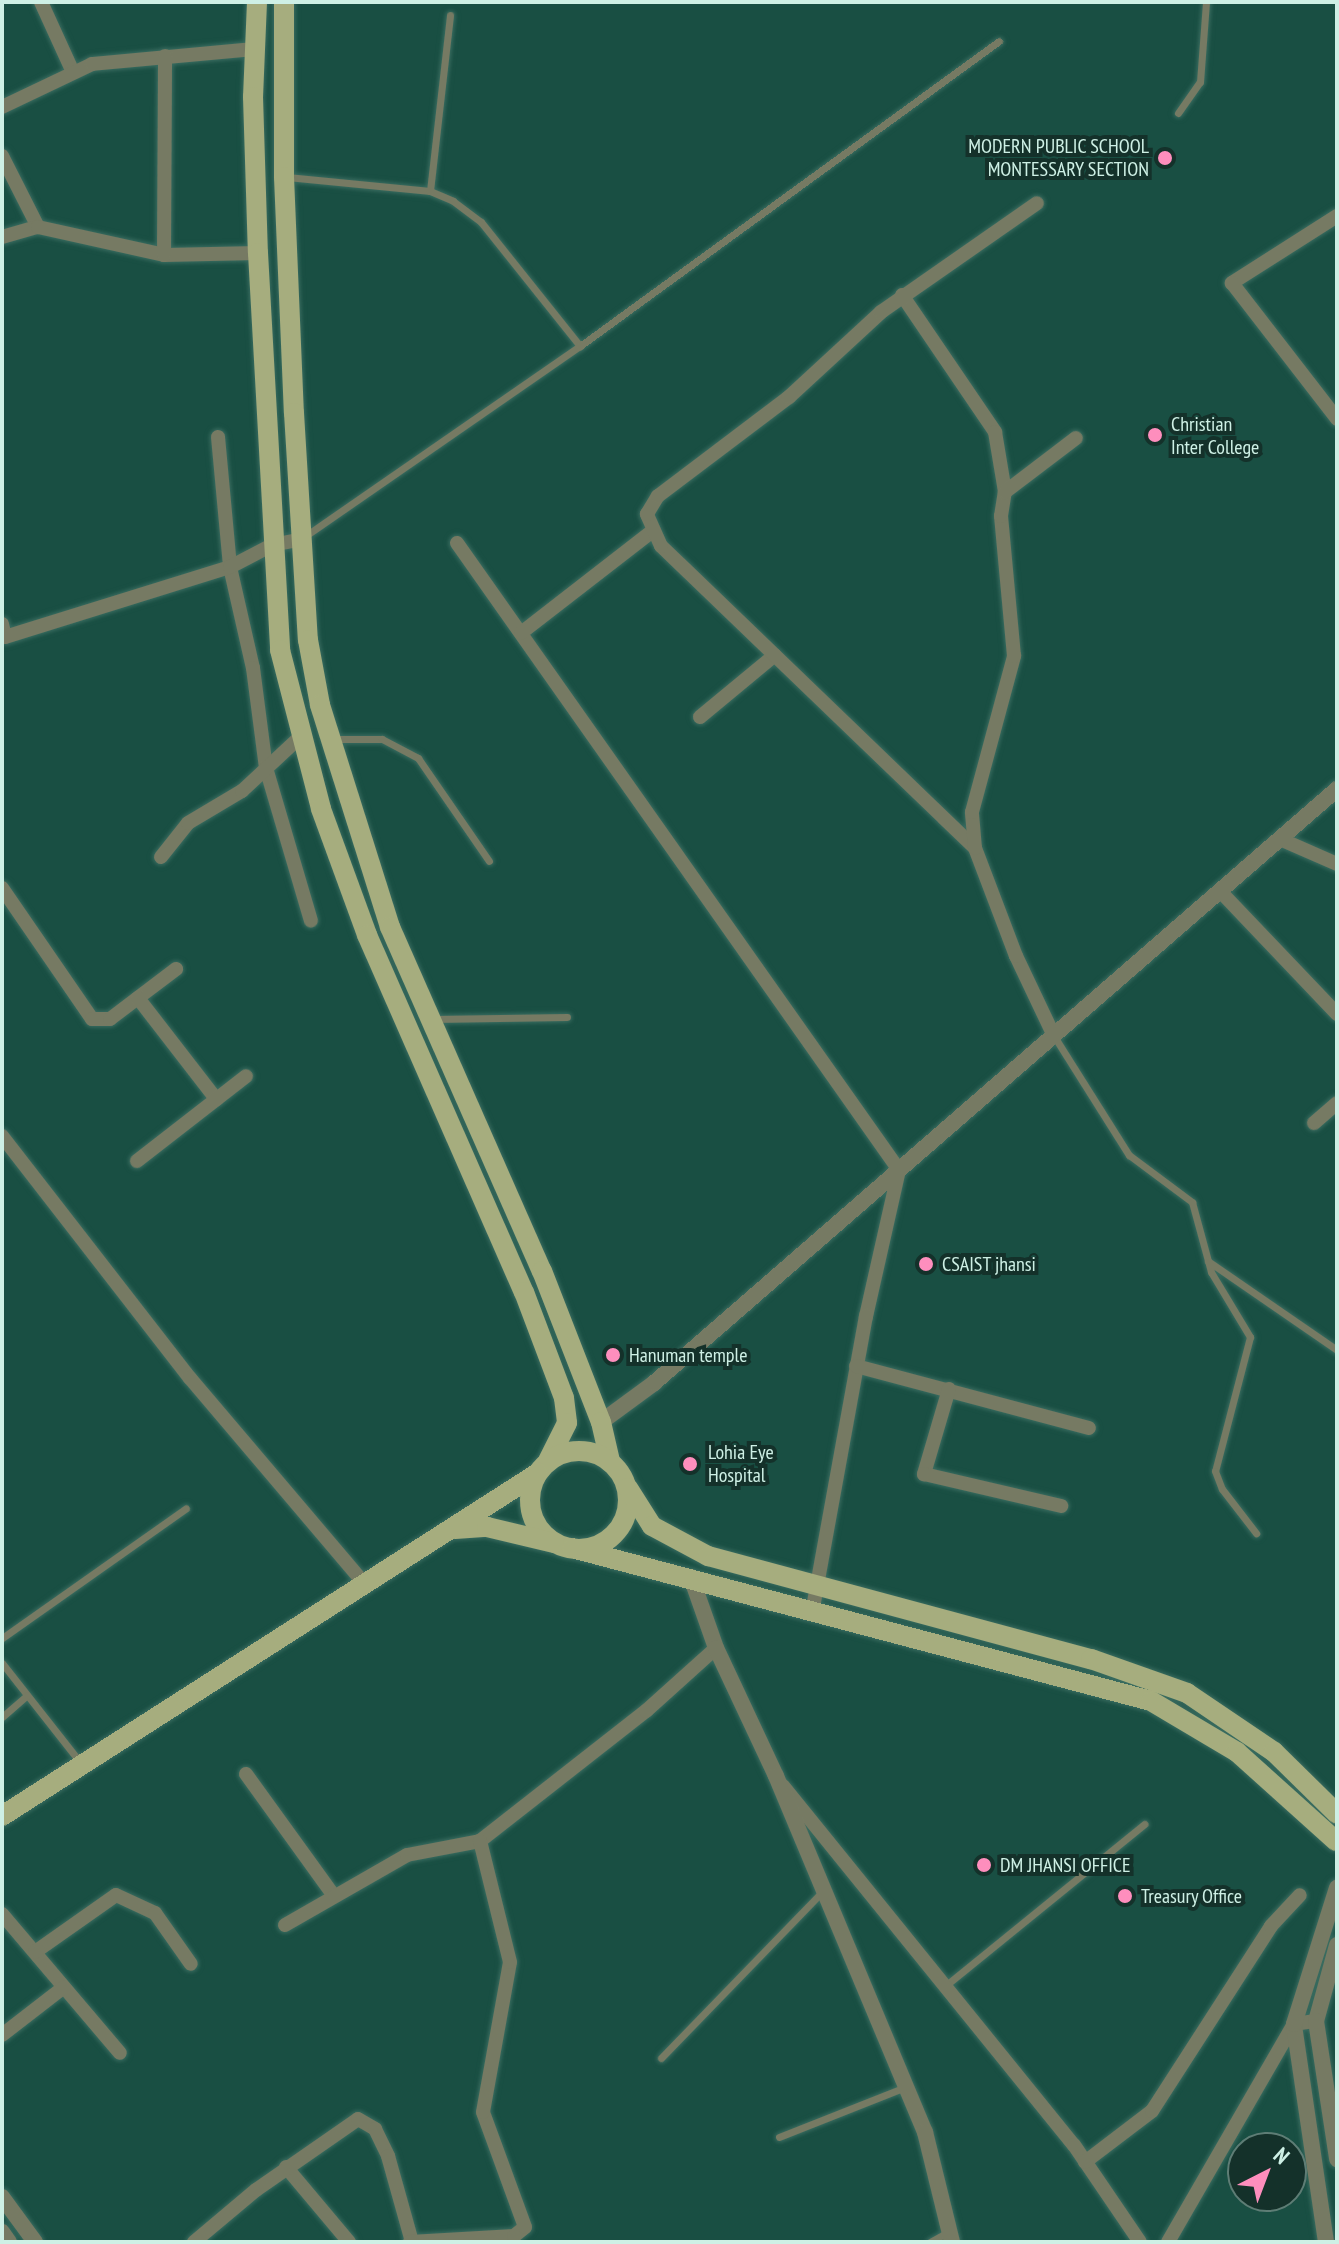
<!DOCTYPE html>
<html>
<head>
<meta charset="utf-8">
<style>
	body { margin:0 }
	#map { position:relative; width:1339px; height:2244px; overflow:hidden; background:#194f43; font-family:"PT Sans Narrow",sans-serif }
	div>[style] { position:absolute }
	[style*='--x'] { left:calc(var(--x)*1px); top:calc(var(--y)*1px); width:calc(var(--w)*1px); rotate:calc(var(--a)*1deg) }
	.roads { filter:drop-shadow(0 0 2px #3a6c60) drop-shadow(0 0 2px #3a6c60) }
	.service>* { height:7px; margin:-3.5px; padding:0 3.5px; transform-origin:3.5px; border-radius:3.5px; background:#767a63 }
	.minor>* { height:14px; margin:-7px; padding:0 7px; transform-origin:7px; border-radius:7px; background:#767a63 }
	.tertiary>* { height:16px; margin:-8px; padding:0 8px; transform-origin:8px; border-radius:8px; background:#767a63 }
	.primary>* { height:20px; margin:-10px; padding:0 10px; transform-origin:10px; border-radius:10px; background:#a6ad7e }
	.primary>.ring { margin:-10px; padding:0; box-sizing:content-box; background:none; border:20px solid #a6ad7e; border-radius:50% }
	.dots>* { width:22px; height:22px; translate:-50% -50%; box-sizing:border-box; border:4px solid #14312a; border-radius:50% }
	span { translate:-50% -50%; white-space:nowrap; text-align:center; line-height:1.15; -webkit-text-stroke:8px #14312a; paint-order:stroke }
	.poi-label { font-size:20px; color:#cef0e5 }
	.right { translate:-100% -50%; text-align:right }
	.left { translate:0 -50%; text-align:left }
	.frame { position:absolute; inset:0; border:4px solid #cef0e5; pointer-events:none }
	.north { position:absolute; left:1227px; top:2132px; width:80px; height:80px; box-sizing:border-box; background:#14312a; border:2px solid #5e7d75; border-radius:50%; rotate:42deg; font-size:22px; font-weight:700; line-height:32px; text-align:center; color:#cef0e5 }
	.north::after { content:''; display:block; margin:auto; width:28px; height:36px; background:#fe8ebd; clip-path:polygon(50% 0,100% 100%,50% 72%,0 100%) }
</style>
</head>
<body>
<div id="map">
	<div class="roads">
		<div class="service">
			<i style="--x:1178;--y:113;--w:38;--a:-55"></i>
			<i style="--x:1200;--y:82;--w:80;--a:-85.7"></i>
			<i style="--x:287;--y:177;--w:144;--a:5.6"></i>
			<i style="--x:430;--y:191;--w:25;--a:23"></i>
			<i style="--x:453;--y:201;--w:35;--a:37"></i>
			<i style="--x:481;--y:222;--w:159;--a:51.4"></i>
			<i style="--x:430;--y:191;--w:177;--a:-83.5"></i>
			<i style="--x:304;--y:537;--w:336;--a:-34.7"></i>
			<i style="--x:580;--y:346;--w:518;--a:-36.05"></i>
			<i style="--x:334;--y:739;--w:48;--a:0"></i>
			<i style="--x:382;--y:739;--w:41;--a:27.8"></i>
			<i style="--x:418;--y:758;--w:125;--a:55.4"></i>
			<i style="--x:433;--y:1019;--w:134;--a:-0.9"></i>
			<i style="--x:1054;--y:1036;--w:141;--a:57.8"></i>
			<i style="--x:1129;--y:1155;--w:79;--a:36.7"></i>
			<i style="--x:1192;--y:1202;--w:73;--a:74.8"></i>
			<i style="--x:1211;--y:1272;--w:76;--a:59"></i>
			<i style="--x:1250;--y:1337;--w:138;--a:104.6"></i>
			<i style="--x:1215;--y:1471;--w:19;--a:69"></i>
			<i style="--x:1222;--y:1489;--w:56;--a:52.3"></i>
			<i style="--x:1208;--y:1261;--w:157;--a:34.6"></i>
			<i style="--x:2;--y:1638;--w:225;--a:-35.2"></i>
			<i style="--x:2;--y:1663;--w:126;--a:51.8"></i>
			<i style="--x:2;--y:1717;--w:33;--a:-41"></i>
			<i style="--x:945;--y:1986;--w:257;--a:-39.1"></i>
			<i style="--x:661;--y:2058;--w:231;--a:-45.9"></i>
			<i style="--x:779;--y:2137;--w:136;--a:-21.6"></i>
			<i style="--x:930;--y:2242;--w:21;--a:-29"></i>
		</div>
		<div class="minor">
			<i style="--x:41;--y:2;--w:75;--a:65.5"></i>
			<i style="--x:2;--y:107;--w:100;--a:-25.5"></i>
			<i style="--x:92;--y:64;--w:164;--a:-5.3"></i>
			<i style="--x:2;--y:156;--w:80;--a:63.1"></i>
			<i style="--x:1337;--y:216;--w:125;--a:147.5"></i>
			<i style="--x:1232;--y:283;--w:172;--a:52.3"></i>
			<i style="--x:2;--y:237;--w:37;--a:-16"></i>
			<i style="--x:38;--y:227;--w:129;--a:12.5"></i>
			<i style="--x:164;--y:255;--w:94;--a:-1.2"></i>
			<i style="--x:164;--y:255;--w:199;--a:-89.7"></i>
			<i style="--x:902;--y:295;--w:166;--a:55.8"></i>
			<i style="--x:995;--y:432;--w:61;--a:80.5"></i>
			<i style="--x:218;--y:437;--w:131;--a:84.7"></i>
			<i style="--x:230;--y:567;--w:104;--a:77.2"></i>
			<i style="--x:253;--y:668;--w:101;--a:82.6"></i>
			<i style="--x:266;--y:768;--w:159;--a:73.6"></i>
			<i style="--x:457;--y:543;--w:767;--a:54.82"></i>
			<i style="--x:899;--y:1170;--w:150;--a:102.7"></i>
			<i style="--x:866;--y:1316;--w:302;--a:100.3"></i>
			<i style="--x:2;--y:624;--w:13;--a:77"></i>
			<i style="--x:5;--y:637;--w:236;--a:-17.3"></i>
			<i style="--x:230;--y:567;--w:47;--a:-27.6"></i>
			<i style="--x:272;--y:545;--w:31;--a:-11"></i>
			<i style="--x:521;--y:633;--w:165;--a:-37.8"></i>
			<i style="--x:700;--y:717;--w:97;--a:-39.6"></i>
			<i style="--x:1280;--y:839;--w:62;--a:23.7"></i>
			<i style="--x:975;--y:848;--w:436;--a:-136.1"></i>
			<i style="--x:661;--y:546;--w:35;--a:-114"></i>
			<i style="--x:647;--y:514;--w:21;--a:-59"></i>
			<i style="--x:658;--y:496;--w:164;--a:-37.1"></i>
			<i style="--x:789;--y:397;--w:125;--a:-42.7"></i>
			<i style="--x:881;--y:312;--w:190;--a:-34.9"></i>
			<i style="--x:161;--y:857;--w:43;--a:-51.5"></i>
			<i style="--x:188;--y:823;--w:63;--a:-30.7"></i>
			<i style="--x:242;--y:791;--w:81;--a:-43"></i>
			<i style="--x:2;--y:888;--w:159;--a:55.5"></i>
			<i style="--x:92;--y:1019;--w:18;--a:0"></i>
			<i style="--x:110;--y:1019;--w:83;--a:-37.1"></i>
			<i style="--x:1220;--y:891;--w:170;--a:46.4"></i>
			<i style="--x:138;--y:998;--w:128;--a:52.3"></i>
			<i style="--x:1054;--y:1036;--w:89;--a:-115.4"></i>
			<i style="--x:1016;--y:956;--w:116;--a:-110.8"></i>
			<i style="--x:975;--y:848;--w:36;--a:-95"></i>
			<i style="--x:972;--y:812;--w:162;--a:-74.9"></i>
			<i style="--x:1014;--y:656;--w:141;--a:-95.3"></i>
			<i style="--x:1001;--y:516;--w:24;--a:-81"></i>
			<i style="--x:1005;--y:492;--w:89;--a:-37.3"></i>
			<i style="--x:1314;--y:1123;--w:30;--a:-41"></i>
			<i style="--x:2;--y:1136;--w:306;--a:52.2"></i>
			<i style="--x:190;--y:1378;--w:269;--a:49.7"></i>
			<i style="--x:137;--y:1161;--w:138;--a:-37.9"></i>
			<i style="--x:856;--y:1366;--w:241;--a:14.9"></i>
			<i style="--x:949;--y:1389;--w:89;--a:106.4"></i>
			<i style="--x:924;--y:1474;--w:141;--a:13.1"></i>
			<i style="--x:246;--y:1774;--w:150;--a:54.2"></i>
			<i style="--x:783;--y:1786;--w:462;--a:51"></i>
			<i style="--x:1074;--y:2145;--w:117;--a:55.8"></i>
			<i style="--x:2;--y:1914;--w:182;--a:49.7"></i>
			<i style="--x:285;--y:1925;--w:141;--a:-29.8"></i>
			<i style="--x:407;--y:1855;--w:74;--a:-10.9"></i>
			<i style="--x:480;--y:1841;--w:211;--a:-38.1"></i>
			<i style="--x:646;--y:1711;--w:94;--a:-42"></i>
			<i style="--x:35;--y:1952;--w:99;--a:-35.1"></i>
			<i style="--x:116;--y:1895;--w:43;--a:24.8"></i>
			<i style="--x:155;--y:1913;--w:62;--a:54.8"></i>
			<i style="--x:2;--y:2035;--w:78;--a:-37.7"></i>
			<i style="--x:1085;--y:2162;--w:84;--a:-37.3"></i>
			<i style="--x:1152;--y:2111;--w:220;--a:-57.2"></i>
			<i style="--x:1271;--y:1926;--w:42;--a:-46.9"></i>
			<i style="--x:286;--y:2167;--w:98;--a:50"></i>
			<i style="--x:194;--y:2242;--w:81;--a:-40"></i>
			<i style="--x:256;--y:2190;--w:124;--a:-34.8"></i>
			<i style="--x:358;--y:2119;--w:20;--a:30"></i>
			<i style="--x:375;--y:2129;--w:30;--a:64"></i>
			<i style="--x:388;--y:2156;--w:89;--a:74.4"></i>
			<i style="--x:410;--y:2242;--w:104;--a:-3.3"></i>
			<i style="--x:514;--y:2236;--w:14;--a:-39"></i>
			<i style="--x:525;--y:2227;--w:122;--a:-110.1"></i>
			<i style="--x:483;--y:2112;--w:152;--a:-79.8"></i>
			<i style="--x:510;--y:1962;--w:125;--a:-103.9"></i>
			<i style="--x:1168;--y:2242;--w:252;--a:-60"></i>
			<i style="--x:1294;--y:2024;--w:22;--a:-8"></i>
		</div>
		<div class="tertiary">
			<i style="--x:601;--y:1422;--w:66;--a:-36.3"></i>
			<i style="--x:654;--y:1383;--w:905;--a:-41.01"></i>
			<i style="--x:691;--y:1577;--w:75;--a:70.6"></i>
			<i style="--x:716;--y:1648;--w:141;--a:64.9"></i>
			<i style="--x:776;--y:1776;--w:386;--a:67.3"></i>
			<i style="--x:925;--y:2132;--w:113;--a:76.2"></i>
			<i style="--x:1337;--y:1945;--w:79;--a:105.4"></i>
			<i style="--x:1316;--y:2021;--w:140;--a:81.3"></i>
			<i style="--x:2;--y:2197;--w:56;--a:53.7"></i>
			<i style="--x:2;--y:2232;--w:12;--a:55"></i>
			<i style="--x:1326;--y:2242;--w:220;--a:-98.4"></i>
			<i style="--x:1294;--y:2024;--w:143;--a:-72.5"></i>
		</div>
		<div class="primary">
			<i style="--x:257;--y:2;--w:95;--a:92.4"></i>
			<i style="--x:253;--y:97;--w:156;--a:88.2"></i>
			<i style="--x:258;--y:253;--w:398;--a:86.8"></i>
			<i style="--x:280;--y:650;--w:164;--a:75.5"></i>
			<i style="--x:321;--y:809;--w:134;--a:69.9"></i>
			<i style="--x:367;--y:935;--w:390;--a:66.3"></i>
			<i style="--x:524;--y:1292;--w:113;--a:69.3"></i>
			<i style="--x:564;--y:1398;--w:25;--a:83"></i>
			<i style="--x:567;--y:1423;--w:42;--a:116.6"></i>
			<i style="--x:284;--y:2;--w:175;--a:90"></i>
			<i style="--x:284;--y:177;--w:236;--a:87.6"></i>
			<i style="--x:294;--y:413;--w:227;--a:86.5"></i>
			<i style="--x:308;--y:640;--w:66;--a:79.5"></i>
			<i style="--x:320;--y:705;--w:233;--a:72.5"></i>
			<i style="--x:390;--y:927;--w:376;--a:66.2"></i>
			<i style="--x:542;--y:1271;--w:162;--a:68.7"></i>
			<i style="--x:601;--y:1422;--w:40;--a:77"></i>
			<i class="ring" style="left:530px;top:1451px;width:78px;height:78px"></i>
			<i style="--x:628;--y:1488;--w:45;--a:57.7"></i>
			<i style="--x:652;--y:1526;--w:64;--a:28.2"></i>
			<i style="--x:708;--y:1556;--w:397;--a:15.1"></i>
			<i style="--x:1091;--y:1659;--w:102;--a:19.5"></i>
			<i style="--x:1187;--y:1693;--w:105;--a:34.1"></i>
			<i style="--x:1274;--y:1752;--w:88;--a:44.5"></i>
			<i style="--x:455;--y:1529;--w:32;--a:-4"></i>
			<i style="--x:487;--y:1527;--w:69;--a:13.4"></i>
			<i style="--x:572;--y:1548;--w:599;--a:14.8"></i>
			<i style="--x:1151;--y:1701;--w:100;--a:30.7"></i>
			<i style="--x:1237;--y:1752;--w:133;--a:42"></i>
			<i style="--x:2;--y:1816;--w:636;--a:-32.62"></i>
		</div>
	</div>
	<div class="dots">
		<i style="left:1165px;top:158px;background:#fe8ebd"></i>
		<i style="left:1155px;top:435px;background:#fe8ebd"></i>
		<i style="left:926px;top:1264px;background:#fe8ebd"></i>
		<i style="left:613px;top:1355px;background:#fe8ebd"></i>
		<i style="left:690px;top:1464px;background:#fe8ebd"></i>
		<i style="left:984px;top:1865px;background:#fe8ebd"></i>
		<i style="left:1125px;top:1896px;background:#fe8ebd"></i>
	</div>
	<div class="poi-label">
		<span class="right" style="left:1149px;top:158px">MODERN PUBLIC SCHOOL<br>MONTESSARY SECTION</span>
		<span class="left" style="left:1171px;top:436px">Christian<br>Inter College</span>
		<span class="left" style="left:942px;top:1264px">CSAIST jhansi</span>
		<span class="left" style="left:629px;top:1355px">Hanuman temple</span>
		<span class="left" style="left:708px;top:1464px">Lohia Eye<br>Hospital</span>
		<span class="left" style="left:1000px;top:1865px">DM JHANSI OFFICE</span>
		<span class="left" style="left:1141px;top:1896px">Treasury Office</span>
	</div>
	<div class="frame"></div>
	<div class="north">N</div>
</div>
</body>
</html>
